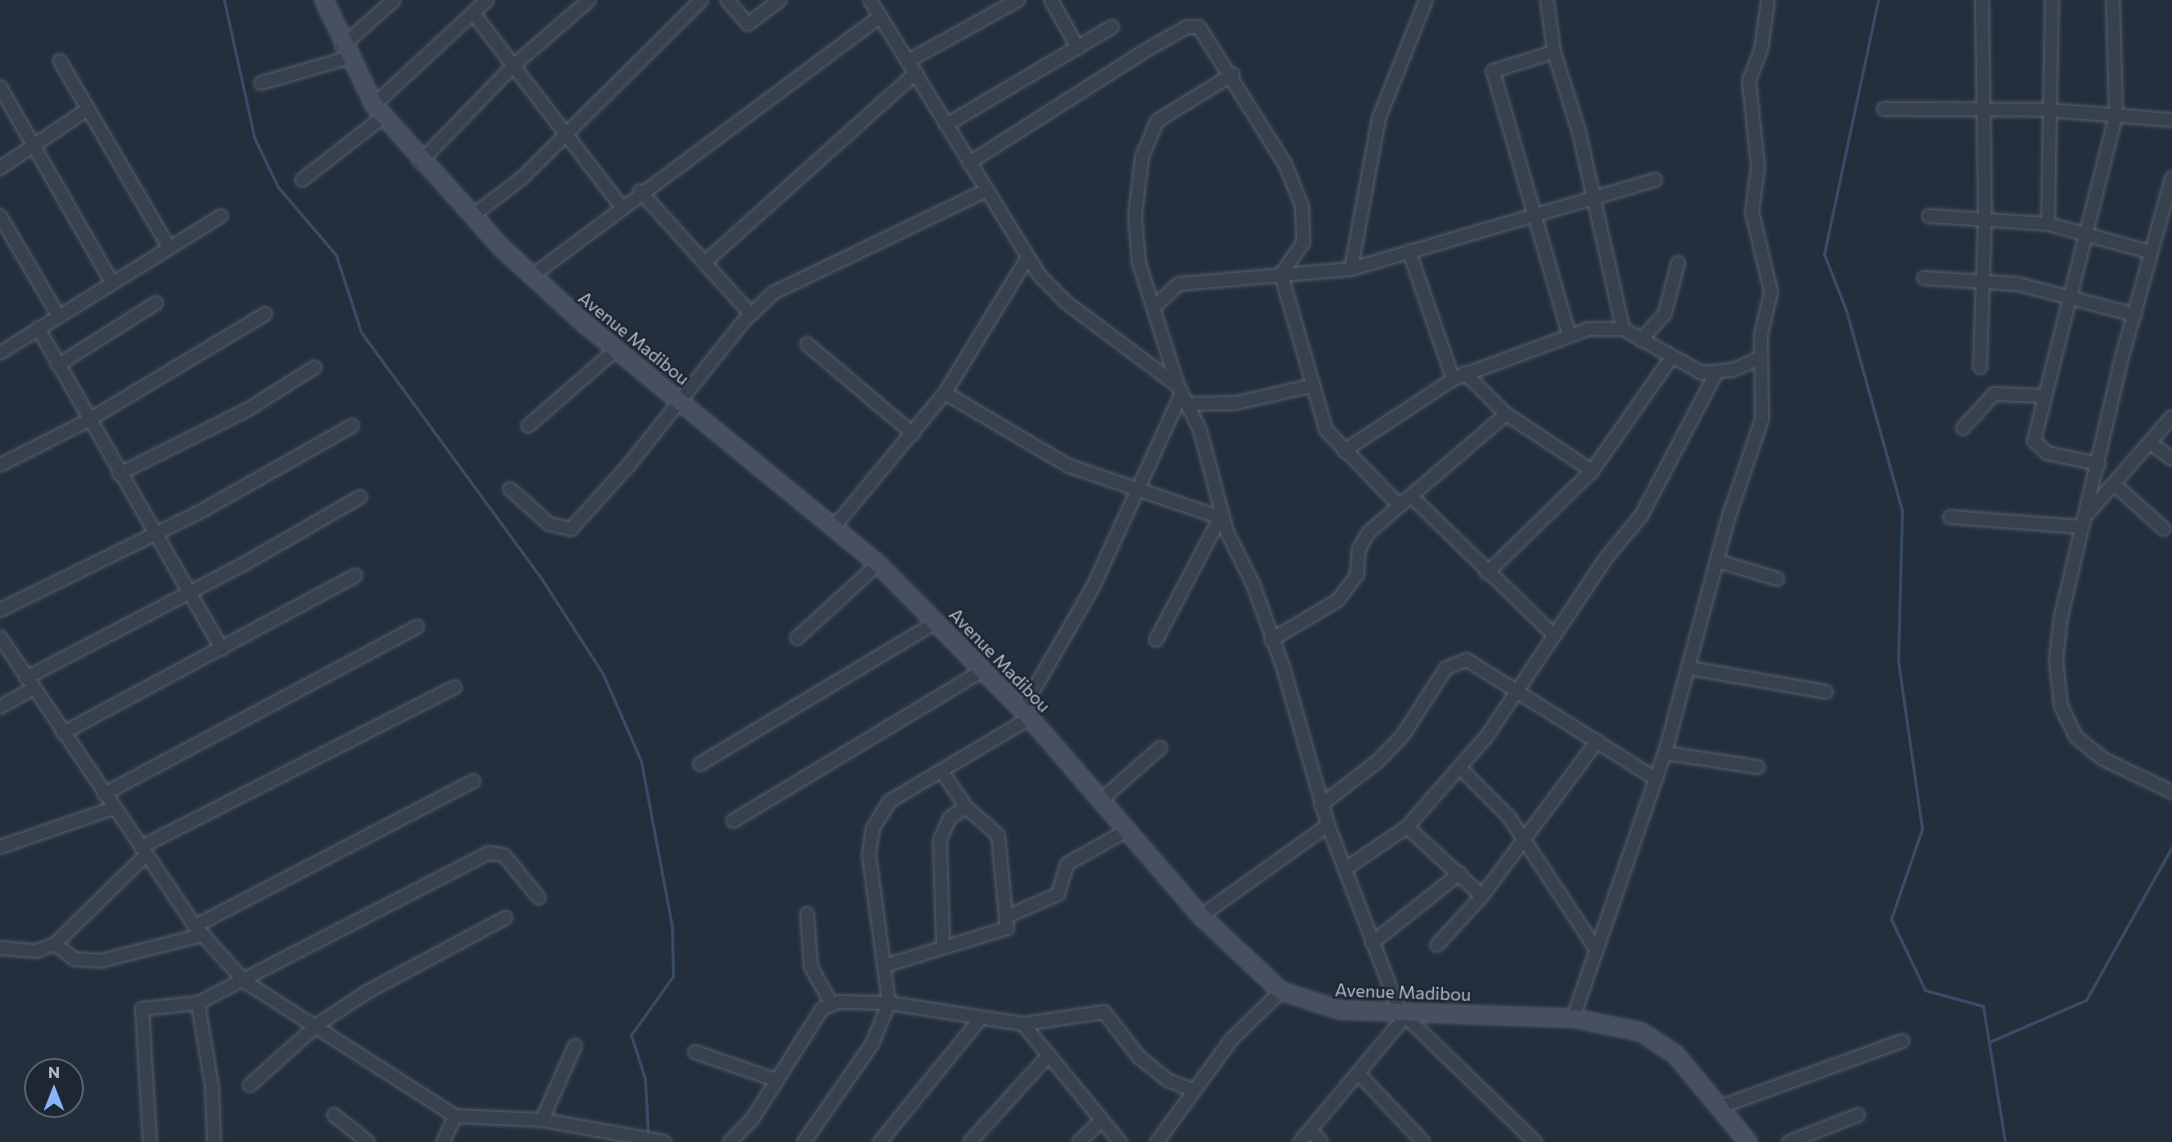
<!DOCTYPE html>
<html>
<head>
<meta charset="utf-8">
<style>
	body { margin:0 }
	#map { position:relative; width:2172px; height:1142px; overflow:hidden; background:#242f3e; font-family:Commissioner,sans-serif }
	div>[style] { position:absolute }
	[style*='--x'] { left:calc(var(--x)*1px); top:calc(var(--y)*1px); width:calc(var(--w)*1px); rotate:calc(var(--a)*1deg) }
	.stream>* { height:3px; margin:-1.5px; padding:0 1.5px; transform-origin:1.5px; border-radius:1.5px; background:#394c67 }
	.roads { filter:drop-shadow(0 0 2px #565f6c) drop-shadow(0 0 2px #565f6c) }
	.street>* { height:12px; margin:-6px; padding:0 6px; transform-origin:6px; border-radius:6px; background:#38414e }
	.secondary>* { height:16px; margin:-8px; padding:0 8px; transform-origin:8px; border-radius:8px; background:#465061 }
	span { translate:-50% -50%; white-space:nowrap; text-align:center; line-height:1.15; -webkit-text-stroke:4.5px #1d2633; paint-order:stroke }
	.street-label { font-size:18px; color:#b4bcc9 }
	.north { position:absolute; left:24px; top:1058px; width:60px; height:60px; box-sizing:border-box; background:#1d2633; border:2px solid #59626f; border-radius:50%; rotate:0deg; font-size:16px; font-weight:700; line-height:24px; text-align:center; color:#b4bcc9 }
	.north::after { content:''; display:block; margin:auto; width:21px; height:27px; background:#8ab4f8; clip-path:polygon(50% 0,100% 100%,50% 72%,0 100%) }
</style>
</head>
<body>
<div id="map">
	<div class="stream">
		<i style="--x:224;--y:0;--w:140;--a:77.6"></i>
		<i style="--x:254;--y:137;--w:55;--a:64.4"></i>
		<i style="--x:278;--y:187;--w:89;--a:49.5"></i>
		<i style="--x:336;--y:255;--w:81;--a:72"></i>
		<i style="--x:361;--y:332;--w:305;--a:53.8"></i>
		<i style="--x:541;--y:578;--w:114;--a:57.1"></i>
		<i style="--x:603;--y:674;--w:95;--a:66.4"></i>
		<i style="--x:641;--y:761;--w:168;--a:79.4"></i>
		<i style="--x:672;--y:926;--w:50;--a:88.9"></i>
		<i style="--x:673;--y:976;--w:72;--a:125.4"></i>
		<i style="--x:631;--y:1035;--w:46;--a:72.3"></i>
		<i style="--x:645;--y:1079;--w:56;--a:86.9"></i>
		<i style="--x:1878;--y:0;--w:260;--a:102"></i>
		<i style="--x:1824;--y:254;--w:60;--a:68.6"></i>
		<i style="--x:1846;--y:310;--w:209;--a:74.4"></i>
		<i style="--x:1902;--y:511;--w:149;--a:91.5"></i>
		<i style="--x:1898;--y:660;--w:171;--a:81.9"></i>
		<i style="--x:1922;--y:829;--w:95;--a:109"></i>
		<i style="--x:1891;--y:919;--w:79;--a:64.4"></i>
		<i style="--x:1925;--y:990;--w:60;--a:15.4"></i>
		<i style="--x:1983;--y:1006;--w:138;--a:80.8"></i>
		<i style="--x:1989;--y:1042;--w:106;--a:-23.4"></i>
		<i style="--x:2086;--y:1000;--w:176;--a:-60.7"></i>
	</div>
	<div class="roads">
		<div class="street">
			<i style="--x:727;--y:0;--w:32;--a:49"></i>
			<i style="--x:748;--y:24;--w:40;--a:-37"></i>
			<i style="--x:870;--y:0;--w:324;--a:58.4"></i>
			<i style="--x:1040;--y:276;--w:38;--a:45"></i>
			<i style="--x:1067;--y:303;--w:139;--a:36.8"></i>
			<i style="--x:1178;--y:386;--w:49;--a:63.4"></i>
			<i style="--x:1200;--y:430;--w:106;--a:75.2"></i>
			<i style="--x:1227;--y:532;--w:58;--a:63.4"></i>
			<i style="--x:1253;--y:584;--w:88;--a:70.1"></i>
			<i style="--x:1283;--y:667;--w:164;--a:74.1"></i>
			<i style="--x:1328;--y:825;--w:198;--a:69"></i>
			<i style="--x:1399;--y:1010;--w:190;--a:44.1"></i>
			<i style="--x:1051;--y:0;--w:55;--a:60.6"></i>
			<i style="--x:1547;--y:0;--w:52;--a:82.3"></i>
			<i style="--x:1554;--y:52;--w:84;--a:72.6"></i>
			<i style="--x:1579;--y:132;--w:202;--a:77.4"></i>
			<i style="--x:473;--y:13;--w:243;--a:52.5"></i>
			<i style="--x:342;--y:46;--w:69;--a:-41.5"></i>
			<i style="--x:1554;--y:52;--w:64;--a:162.7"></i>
			<i style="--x:1493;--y:71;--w:275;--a:73.9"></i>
			<i style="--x:60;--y:61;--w:214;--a:59.7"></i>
			<i style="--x:908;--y:61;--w:126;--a:-29"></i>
			<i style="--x:261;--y:83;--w:90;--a:-16.2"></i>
			<i style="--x:0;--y:87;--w:224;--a:60.2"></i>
			<i style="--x:374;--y:105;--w:154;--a:-42.9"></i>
			<i style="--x:1884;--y:109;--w:164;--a:0.3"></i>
			<i style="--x:2048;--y:110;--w:124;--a:4.6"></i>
			<i style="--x:946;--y:125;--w:193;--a:-30.6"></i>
			<i style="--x:420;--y:162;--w:135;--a:-45.9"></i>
			<i style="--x:514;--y:65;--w:99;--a:-40.9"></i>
			<i style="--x:969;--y:163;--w:212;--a:-32.5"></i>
			<i style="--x:1148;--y:49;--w:45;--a:-29.4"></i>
			<i style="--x:1187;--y:27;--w:12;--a:0"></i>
			<i style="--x:1199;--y:27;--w:162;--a:57.9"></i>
			<i style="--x:1285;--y:164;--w:45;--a:68"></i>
			<i style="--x:1302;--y:206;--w:37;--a:88"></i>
			<i style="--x:1303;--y:243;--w:38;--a:125"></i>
			<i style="--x:1281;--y:274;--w:162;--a:73.9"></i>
			<i style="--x:1326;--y:430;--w:105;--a:45.8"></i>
			<i style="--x:0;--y:168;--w:106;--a:-33.8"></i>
			<i style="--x:2172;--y:178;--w:190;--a:105.6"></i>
			<i style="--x:2121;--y:361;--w:262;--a:103.2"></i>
			<i style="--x:2061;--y:616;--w:44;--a:96.5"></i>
			<i style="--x:2056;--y:660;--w:46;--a:83.8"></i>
			<i style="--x:2061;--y:706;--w:34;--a:64"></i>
			<i style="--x:2076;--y:737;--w:35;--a:39"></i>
			<i style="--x:2103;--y:759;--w:76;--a:25.6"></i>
			<i style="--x:302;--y:180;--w:103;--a:-37.9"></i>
			<i style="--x:640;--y:191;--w:164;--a:48"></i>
			<i style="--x:0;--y:216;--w:115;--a:59.6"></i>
			<i style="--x:472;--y:216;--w:63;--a:-37.2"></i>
			<i style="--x:522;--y:178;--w:252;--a:-44.8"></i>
			<i style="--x:1929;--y:216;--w:119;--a:3.8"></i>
			<i style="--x:2048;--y:224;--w:106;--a:15.4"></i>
			<i style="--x:2048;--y:224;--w:224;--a:-89"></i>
			<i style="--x:1409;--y:251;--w:135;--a:71"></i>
			<i style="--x:704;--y:263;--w:285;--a:-41.9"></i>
			<i style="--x:1351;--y:269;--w:154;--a:-79.5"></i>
			<i style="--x:1379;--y:118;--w:127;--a:-68.3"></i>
			<i style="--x:532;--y:276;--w:434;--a:-36.7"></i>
			<i style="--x:1924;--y:278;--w:94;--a:3.7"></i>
			<i style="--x:2018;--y:284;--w:121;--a:14.8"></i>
			<i style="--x:1154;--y:307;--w:34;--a:-43"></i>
			<i style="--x:1179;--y:284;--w:173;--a:-5"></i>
			<i style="--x:1351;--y:269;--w:317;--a:-16.3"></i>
			<i style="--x:38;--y:328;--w:370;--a:60.2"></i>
			<i style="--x:1641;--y:340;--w:36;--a:-48"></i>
			<i style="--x:1665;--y:313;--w:52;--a:-75.4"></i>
			<i style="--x:807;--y:344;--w:139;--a:40.3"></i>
			<i style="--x:0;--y:353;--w:260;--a:-31.8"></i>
			<i style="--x:58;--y:365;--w:116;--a:-32.3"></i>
			<i style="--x:1980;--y:367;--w:150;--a:-88.1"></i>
			<i style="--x:1985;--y:217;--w:217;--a:-90.8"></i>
			<i style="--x:1465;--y:373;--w:58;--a:45"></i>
			<i style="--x:1506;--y:414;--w:103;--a:33.5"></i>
			<i style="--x:1178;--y:386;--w:129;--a:-107.6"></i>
			<i style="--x:1139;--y:263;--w:47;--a:-94.9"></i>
			<i style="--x:1135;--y:216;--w:59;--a:-83.2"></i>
			<i style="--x:1142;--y:157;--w:39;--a:-67"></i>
			<i style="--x:1157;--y:121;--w:89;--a:-31.7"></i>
			<i style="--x:945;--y:393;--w:144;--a:30.5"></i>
			<i style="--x:1069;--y:466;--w:162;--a:18.8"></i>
			<i style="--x:1188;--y:404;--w:48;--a:-1.2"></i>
			<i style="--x:1236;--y:403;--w:77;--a:-12.8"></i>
			<i style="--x:528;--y:426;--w:119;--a:-40.9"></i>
			<i style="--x:1963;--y:428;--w:46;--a:-47.6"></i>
			<i style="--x:1994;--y:394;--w:50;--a:2.3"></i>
			<i style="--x:2150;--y:443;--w:27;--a:36"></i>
			<i style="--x:1344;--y:451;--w:131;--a:-33.4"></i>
			<i style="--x:1453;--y:379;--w:144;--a:-20.3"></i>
			<i style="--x:1588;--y:329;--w:35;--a:0"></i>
			<i style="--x:1623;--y:329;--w:90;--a:29.1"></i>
			<i style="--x:1702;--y:373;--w:31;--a:-6"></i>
			<i style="--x:1733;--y:370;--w:30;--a:-24"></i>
			<i style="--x:2099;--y:464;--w:53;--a:-168.1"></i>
			<i style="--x:2047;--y:453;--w:18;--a:-137"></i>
			<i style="--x:2034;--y:441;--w:336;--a:-75.9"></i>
			<i style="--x:2116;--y:115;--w:115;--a:-91.5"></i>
			<i style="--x:0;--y:465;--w:97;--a:-26.8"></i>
			<i style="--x:87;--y:421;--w:208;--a:-31"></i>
			<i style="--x:119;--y:474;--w:143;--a:-26.6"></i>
			<i style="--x:247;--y:410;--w:80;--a:-32.3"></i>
			<i style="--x:2114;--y:484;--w:67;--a:42"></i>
			<i style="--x:510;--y:489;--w:52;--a:41.9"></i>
			<i style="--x:549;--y:524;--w:23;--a:13"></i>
			<i style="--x:571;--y:529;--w:85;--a:-47.9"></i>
			<i style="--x:628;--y:466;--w:183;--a:-51.4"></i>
			<i style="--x:742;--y:323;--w:43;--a:-44.1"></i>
			<i style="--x:773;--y:293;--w:235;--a:-25.7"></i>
			<i style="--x:1411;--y:496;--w:199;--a:44.2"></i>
			<i style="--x:2089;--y:512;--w:126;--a:-48.9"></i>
			<i style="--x:1950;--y:517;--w:133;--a:4.3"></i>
			<i style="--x:834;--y:527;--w:174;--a:-50.4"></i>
			<i style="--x:945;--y:393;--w:159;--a:-58.6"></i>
			<i style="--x:1717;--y:561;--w:63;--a:16.7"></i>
			<i style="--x:1487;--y:573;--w:146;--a:-44.2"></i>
			<i style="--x:1592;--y:471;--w:138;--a:-55"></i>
			<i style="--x:0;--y:610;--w:220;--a:-26.1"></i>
			<i style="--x:198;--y:513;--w:177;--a:-29.5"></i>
			<i style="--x:0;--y:637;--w:349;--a:56"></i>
			<i style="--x:195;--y:926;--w:74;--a:48.3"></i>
			<i style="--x:244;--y:981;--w:250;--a:32.6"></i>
			<i style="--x:455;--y:1116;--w:87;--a:2.6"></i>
			<i style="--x:542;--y:1120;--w:124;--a:10.2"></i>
			<i style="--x:797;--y:638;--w:110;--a:-42.4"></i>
			<i style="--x:1156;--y:640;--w:138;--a:-62.3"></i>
			<i style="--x:1271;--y:640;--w:78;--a:-30.8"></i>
			<i style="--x:1338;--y:600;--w:31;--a:-53"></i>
			<i style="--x:1357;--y:575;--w:26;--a:-86"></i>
			<i style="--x:1359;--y:549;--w:20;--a:-60"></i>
			<i style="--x:1369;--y:532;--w:181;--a:-40.7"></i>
			<i style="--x:1689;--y:668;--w:139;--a:9.9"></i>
			<i style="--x:26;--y:678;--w:246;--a:-27.6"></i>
			<i style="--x:244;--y:564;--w:134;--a:-30"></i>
			<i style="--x:0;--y:707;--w:38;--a:-29"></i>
			<i style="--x:1022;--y:710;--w:142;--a:-60"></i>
			<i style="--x:1093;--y:587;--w:213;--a:-65.4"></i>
			<i style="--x:63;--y:733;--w:332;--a:-28.3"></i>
			<i style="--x:1665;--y:753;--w:94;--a:8.6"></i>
			<i style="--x:700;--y:764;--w:275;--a:-31"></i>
			<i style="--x:1461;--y:769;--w:68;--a:45"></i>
			<i style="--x:1509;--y:817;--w:158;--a:56.6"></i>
			<i style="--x:104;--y:794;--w:355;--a:-28.1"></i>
			<i style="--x:1101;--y:800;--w:79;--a:-41.4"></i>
			<i style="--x:1321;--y:805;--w:72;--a:-37.7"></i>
			<i style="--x:1378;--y:761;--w:36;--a:-46"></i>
			<i style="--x:1403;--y:735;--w:80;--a:-57.3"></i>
			<i style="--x:1446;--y:668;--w:22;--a:-21"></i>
			<i style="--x:1467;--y:660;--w:223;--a:32.2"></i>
			<i style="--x:733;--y:821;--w:292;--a:-31.1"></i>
			<i style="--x:1407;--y:827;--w:102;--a:42.6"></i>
			<i style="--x:0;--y:847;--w:120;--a:-18.9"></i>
			<i style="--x:141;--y:847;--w:352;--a:-27"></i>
			<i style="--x:1345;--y:869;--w:75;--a:-34.1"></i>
			<i style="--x:1407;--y:827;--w:121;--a:-48.7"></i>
			<i style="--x:1487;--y:736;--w:214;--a:-56.2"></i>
			<i style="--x:1606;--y:558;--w:55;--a:-50.2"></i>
			<i style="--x:1641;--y:516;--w:161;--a:-62.3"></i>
			<i style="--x:807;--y:914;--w:53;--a:85.7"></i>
			<i style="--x:811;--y:967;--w:41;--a:60.9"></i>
			<i style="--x:1008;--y:916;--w:55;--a:-23.7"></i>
			<i style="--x:1058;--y:894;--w:31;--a:-73"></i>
			<i style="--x:1067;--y:864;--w:68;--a:-29.2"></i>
			<i style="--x:1201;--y:916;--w:156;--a:-35.6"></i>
			<i style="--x:195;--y:926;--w:314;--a:-27.5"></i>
			<i style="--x:943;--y:943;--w:103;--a:-91.7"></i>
			<i style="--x:940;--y:840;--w:24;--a:-66"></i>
			<i style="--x:950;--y:818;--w:19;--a:-35"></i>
			<i style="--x:1372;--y:943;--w:112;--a:-38.5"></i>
			<i style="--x:55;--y:944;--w:24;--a:38"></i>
			<i style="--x:74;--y:959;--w:26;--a:4"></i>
			<i style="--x:100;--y:961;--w:105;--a:-14.3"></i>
			<i style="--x:1437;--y:945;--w:67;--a:-47.4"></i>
			<i style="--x:1482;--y:896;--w:193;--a:-53.4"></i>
			<i style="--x:0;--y:948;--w:36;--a:5"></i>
			<i style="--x:36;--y:951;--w:20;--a:-20"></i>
			<i style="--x:55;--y:944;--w:127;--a:-44.4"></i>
			<i style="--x:887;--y:965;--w:126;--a:-17.1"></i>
			<i style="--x:1007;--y:928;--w:93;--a:-95.5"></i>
			<i style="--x:998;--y:835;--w:43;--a:-138.8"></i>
			<i style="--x:966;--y:807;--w:41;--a:-124.1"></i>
			<i style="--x:198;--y:1003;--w:85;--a:80.5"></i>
			<i style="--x:212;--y:1087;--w:55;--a:87.9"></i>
			<i style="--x:1573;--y:1018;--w:281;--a:-70.9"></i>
			<i style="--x:1665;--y:753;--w:245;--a:-74.9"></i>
			<i style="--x:1729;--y:516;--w:102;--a:-71.2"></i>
			<i style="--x:1762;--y:419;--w:84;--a:-90.7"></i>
			<i style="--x:1761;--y:335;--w:44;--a:-76.9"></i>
			<i style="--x:1771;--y:292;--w:82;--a:-103.4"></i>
			<i style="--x:1752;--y:212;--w:45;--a:-82.4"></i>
			<i style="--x:1758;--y:167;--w:86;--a:-96"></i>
			<i style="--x:1749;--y:81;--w:33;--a:-69"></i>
			<i style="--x:1761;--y:50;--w:50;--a:-82"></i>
			<i style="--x:1023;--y:1024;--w:153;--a:50.6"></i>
			<i style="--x:695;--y:1052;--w:86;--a:19.1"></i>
			<i style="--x:1359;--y:1074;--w:93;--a:46.7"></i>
			<i style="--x:250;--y:1085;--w:90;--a:-41.8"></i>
			<i style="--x:317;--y:1025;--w:60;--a:-33.4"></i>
			<i style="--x:367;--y:992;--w:157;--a:-28.2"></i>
			<i style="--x:1720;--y:1107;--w:194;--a:-19.9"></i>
			<i style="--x:334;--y:1115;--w:43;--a:38.5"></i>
			<i style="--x:542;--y:1120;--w:81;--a:-66"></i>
			<i style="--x:1310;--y:1130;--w:16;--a:47"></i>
			<i style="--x:150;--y:1142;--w:133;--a:-93.4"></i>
			<i style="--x:142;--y:1009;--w:56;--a:-6.1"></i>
			<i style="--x:198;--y:1003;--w:327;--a:-27.3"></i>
			<i style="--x:489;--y:853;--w:15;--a:8"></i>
			<i style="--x:504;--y:855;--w:55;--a:50.9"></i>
			<i style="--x:443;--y:1142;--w:29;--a:-65"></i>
			<i style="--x:730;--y:1142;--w:33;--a:-46"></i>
			<i style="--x:753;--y:1118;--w:129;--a:-57.7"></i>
			<i style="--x:822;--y:1009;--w:17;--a:-24"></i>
			<i style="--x:838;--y:1002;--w:51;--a:1.1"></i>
			<i style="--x:889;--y:1003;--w:136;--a:8.9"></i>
			<i style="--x:1023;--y:1024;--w:82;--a:-8.4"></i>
			<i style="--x:1104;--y:1012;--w:57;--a:52.1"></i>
			<i style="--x:1139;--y:1057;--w:36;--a:39"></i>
			<i style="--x:1167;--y:1080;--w:26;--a:21"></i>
			<i style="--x:804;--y:1142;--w:119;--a:-55.2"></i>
			<i style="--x:872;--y:1044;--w:44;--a:-67.5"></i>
			<i style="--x:889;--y:1003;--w:149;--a:-97.7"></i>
			<i style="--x:869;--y:855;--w:27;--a:-82"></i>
			<i style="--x:873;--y:828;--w:32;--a:-58"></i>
			<i style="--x:890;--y:801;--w:163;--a:-30.7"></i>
			<i style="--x:880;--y:1142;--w:157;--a:-50.9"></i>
			<i style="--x:970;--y:1142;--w:115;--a:-47.8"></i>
			<i style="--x:1079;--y:1142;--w:30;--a:-44"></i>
			<i style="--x:1157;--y:1142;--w:126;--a:-54"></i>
			<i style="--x:1231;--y:1040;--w:70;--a:-44.4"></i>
			<i style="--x:1300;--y:1142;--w:162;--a:-50"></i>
			<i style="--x:1789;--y:1142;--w:74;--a:-21.4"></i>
		</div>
		<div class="secondary">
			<i style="--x:324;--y:0;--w:116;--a:64.5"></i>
			<i style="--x:374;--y:105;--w:192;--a:48.2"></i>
			<i style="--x:502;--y:248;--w:113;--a:42.5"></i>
			<i style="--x:585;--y:324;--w:379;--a:39.3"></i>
			<i style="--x:878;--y:564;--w:216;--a:45.4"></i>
			<i style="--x:1030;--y:718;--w:262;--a:49.2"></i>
			<i style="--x:1201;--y:916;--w:110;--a:43.2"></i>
			<i style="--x:1281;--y:991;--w:62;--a:17.9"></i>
			<i style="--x:1340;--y:1010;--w:233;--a:2"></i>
			<i style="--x:1573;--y:1018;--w:69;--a:11.6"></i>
			<i style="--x:1641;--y:1032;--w:42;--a:33.3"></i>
			<i style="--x:1676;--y:1055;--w:113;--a:50.4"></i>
		</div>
	</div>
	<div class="street-label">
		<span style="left:634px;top:338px;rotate:39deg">Avenue Madibou</span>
		<span style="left:1000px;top:660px;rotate:46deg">Avenue Madibou</span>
		<span style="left:1403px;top:992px;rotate:2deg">Avenue Madibou</span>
	</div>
	<div class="north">N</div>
</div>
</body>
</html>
